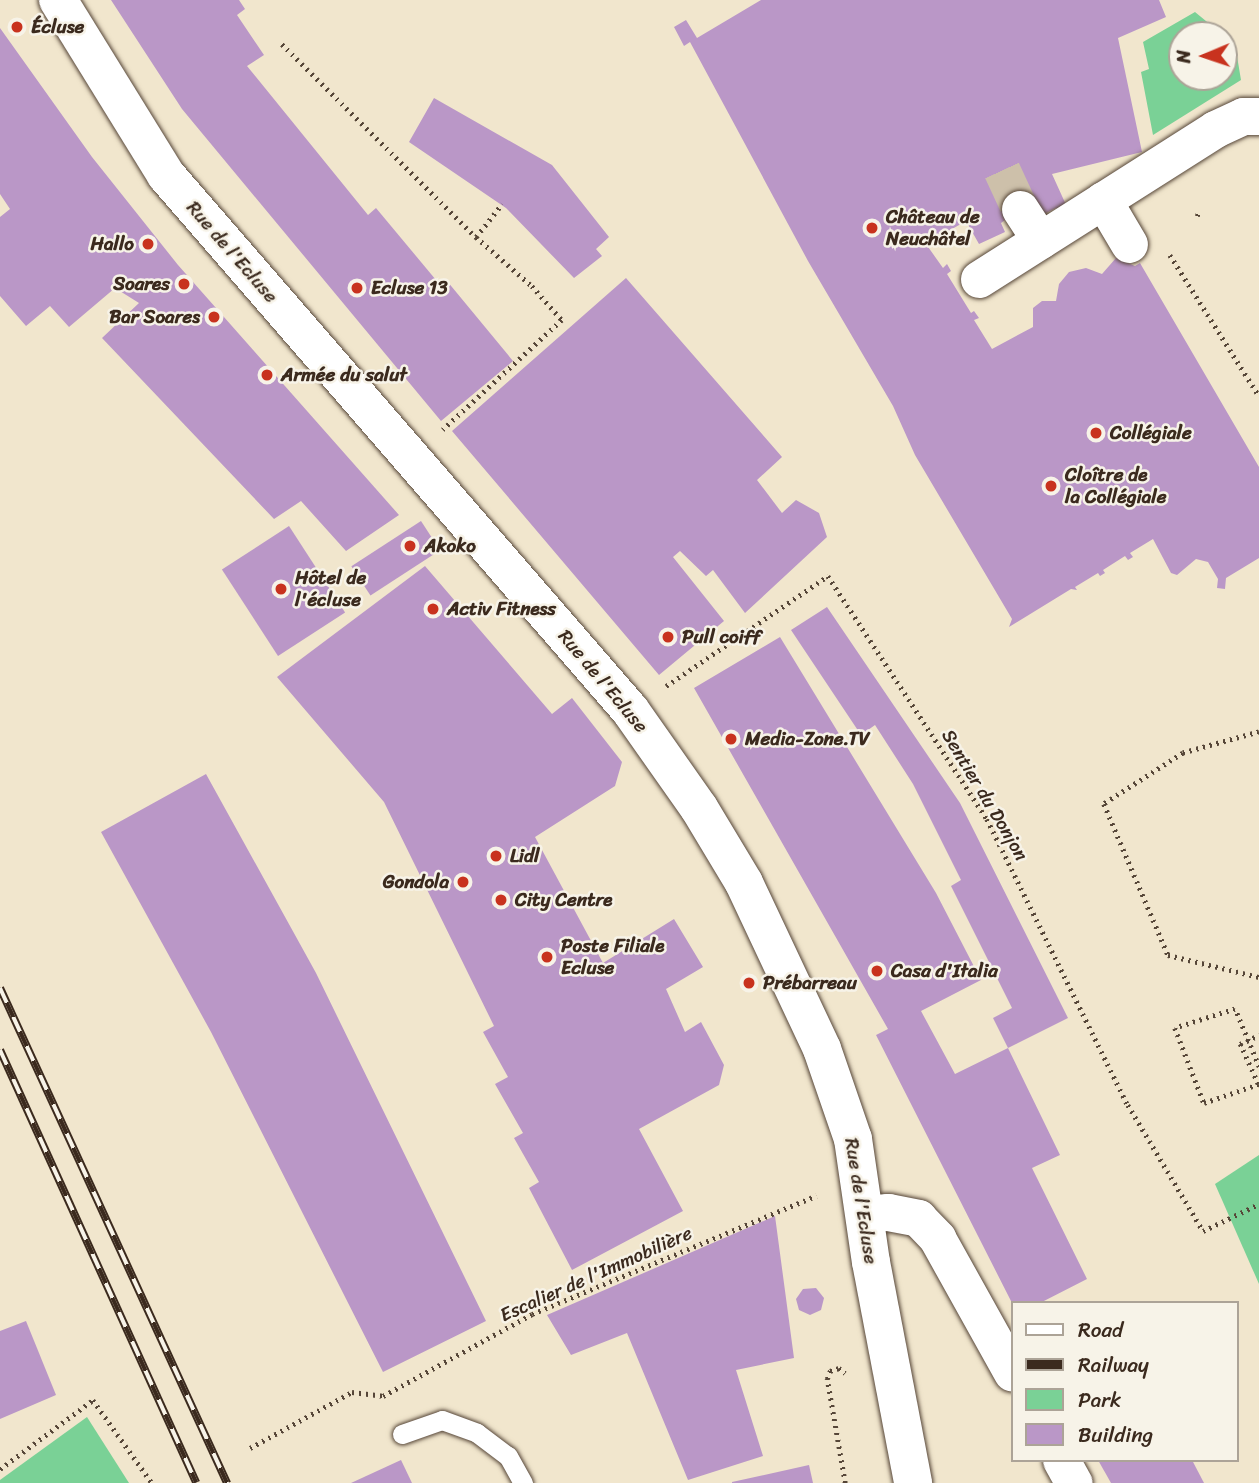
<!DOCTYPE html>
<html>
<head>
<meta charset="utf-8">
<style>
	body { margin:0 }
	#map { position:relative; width:1259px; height:1483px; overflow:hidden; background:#f1e6cd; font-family:Sriracha,sans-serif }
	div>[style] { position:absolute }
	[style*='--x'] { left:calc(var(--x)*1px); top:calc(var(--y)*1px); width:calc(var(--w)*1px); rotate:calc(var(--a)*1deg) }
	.green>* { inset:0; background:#7ad196 }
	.building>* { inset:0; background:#ba97c7; transform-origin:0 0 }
	.street-tunnel>* { height:37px; margin-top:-18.5px; transform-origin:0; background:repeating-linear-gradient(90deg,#cdc0aa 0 37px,transparent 0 55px) }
	.path>* { height:4.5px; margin-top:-2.25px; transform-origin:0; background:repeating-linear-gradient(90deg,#564638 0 2px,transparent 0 7px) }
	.roads { filter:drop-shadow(0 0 2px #564638) drop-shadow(0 0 2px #564638) }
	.lane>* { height:19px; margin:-9.5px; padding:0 9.5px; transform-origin:9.5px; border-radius:9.5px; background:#fff }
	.street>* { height:37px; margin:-18.5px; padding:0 18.5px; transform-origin:18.5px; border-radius:18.5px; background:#fff }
	.secondary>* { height:38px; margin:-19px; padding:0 19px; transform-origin:19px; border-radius:19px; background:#fff }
	.rail>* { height:8px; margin-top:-4px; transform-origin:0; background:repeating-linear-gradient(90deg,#f7f3e8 0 16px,#3b2a1e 0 32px); box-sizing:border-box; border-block:2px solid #3b2a1e }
	.dots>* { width:19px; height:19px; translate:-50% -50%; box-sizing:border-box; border:4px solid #f7f3e8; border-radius:50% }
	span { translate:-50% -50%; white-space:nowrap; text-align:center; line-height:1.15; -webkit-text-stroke:5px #f7f3e8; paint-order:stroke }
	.poi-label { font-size:19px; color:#3b2a1e; font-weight:700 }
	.left { translate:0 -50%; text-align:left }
	.right { translate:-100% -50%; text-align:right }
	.street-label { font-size:19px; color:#3b2a1e }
	.legend { position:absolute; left:1011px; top:1301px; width:228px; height:161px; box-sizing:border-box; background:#f7f3e8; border:2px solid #aca397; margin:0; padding:9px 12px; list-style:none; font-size:21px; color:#3b2a1e }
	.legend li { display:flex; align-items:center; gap:14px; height:35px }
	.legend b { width:35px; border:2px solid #aca397 }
	.north { position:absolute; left:1168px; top:21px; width:70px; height:70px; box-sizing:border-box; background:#f7f3e8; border:2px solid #aca397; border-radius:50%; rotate:268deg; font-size:19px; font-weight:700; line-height:28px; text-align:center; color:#3b2a1e }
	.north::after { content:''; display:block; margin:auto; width:24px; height:32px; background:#c8321e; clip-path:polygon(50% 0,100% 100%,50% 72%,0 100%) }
</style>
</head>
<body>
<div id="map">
	<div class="green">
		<i style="clip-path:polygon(1195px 12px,1223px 35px,1182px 35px,1182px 77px,1224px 77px,1224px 36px,1235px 44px,1241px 80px,1153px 135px,1141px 72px,1149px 69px,1143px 42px)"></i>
		<i style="clip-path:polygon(1259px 1155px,1259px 1284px,1215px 1184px)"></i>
		<i style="clip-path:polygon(87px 1417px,129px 1483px,0 1483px,0 1480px)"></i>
	</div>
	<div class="building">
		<i style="clip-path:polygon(111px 0,239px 0,245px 9px,237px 15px,264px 55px,247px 66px,368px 215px,376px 208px,441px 286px,447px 281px,513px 361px,441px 421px,182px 109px)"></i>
		<i style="clip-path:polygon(761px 0,1159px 0,1166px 17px,1118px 38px,1142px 152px,1052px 174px,1067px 207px,1059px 211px,1056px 208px,1040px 216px,1020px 209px,1001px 223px,1005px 232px,979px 244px,966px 221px,926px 244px,943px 268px,947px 264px,951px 271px,947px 274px,971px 313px,974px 311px,979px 318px,974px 320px,992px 349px,1033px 327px,1033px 308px,1042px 301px,1056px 301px,1059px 284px,1069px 272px,1086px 268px,1102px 274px,1116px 258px,1135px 266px,1140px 263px,1259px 467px,1259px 558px,1226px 578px,1225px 589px,1217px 588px,1218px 579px,1208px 562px,1196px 559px,1177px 575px,1171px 573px,1153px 539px,1130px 553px,1133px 557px,1128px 560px,1125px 556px,1103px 570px,1105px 573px,1100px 576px,1098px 573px,1075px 587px,1077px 590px,1071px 589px,1009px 627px,1012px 619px,915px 455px,893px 406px,808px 261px,690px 42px,684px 46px,674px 27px,686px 20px,697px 38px)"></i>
		<i style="clip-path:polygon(0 28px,92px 157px,178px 265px,399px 515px,346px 551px,301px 501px,274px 519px,102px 338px,139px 303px,115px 288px,69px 327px,50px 306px,26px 326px,0 296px,0 217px,10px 209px,0 194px)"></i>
		<i style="clip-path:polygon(434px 98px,552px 165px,609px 237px,596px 249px,602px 256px,574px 278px,506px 208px,409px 142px)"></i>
		<i style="clip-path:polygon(626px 278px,782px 457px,757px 480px,782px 513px,796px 500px,819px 513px,827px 537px,745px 613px,713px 570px,706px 576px,680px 551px,673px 557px,724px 621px,659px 675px,452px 431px)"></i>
		<i style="left:421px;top:521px;width:35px;height:83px;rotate:57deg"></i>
		<i style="left:289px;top:526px;width:103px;height:80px;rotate:57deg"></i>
		<i style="clip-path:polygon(425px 566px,552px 714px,572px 698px,622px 762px,615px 786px,535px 837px,603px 963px,674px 919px,703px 967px,666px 989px,685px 1032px,701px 1022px,724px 1065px,719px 1085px,639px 1129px,683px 1211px,572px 1270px,529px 1188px,539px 1182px,514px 1138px,523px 1133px,495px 1084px,508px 1077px,483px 1032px,494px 1026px,384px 802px,277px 677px)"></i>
		<i style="clip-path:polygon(827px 607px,960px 803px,1068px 1018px,1008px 1048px,1060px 1155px,1032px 1168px,1087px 1279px,1040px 1303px,1012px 1303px,876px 1035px,888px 1029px,694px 688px,780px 637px,936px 893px,981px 980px,921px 1011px,955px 1074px,1008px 1048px,993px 1018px,1012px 1008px,951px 886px,961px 880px,913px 784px,875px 725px,861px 735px,791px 630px)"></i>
		<i style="clip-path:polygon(206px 774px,316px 973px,486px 1321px,383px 1372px,211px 1032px,101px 832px)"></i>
		<i style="clip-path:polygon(775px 1216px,794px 1358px,736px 1370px,763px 1456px,688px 1480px,627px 1333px,571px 1355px,547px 1315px)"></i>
		<i style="clip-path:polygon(816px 1288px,824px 1298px,821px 1310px,810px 1315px,799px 1310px,796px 1299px,803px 1289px)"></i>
		<i style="clip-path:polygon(26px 1321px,56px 1395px,0 1419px,0 1331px)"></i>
		<i style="clip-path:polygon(401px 1460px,412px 1483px,351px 1483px)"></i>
		<i style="clip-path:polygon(1098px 1460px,1192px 1460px,1204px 1483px,1111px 1483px)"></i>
		<i style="clip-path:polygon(809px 1465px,813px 1483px,732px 1483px,732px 1482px)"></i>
	</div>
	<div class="street-tunnel">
		<i style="--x:1002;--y:170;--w:43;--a:65.2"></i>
	</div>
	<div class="path">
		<i style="--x:282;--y:44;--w:274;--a:44.9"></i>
		<i style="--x:476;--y:237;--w:74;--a:41.2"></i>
		<i style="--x:532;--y:286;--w:45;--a:48.6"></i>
		<i style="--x:562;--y:320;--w:162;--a:137.3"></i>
		<i style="--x:1197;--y:216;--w:5;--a:-68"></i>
		<i style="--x:476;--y:237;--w:42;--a:-51.8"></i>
		<i style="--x:1170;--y:255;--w:167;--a:57.7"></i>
		<i style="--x:666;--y:686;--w:196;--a:-34.2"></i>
		<i style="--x:828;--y:576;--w:290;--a:56.8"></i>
		<i style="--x:987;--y:819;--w:319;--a:63.8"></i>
		<i style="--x:1128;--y:1105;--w:147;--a:59.2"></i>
		<i style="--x:1203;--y:1231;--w:62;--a:-25.7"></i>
		<i style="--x:1259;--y:732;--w:79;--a:164.6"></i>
		<i style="--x:1183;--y:753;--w:94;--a:147.2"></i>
		<i style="--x:1104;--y:804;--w:164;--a:67"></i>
		<i style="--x:1168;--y:955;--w:94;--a:13.6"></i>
		<i style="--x:1259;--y:1067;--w:63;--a:-112.5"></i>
		<i style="--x:1235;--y:1009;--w:63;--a:162.4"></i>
		<i style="--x:1175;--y:1028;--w:80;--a:68.9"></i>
		<i style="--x:1204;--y:1103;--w:58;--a:-19.1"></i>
		<i style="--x:1258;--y:1084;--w:44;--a:-114.2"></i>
		<i style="--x:1240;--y:1044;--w:21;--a:-25"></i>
		<i style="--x:250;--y:1448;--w:116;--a:-28.8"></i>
		<i style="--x:352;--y:1392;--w:31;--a:7"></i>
		<i style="--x:383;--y:1396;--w:170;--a:-28.8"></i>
		<i style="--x:532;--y:1314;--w:308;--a:-22.6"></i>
		<i style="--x:0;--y:1469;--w:116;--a:-36.6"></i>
		<i style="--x:93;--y:1400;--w:102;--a:54.6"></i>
		<i style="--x:845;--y:1483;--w:106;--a:-99.8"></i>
		<i style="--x:827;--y:1379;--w:9;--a:-69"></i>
		<i style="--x:830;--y:1371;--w:9;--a:-18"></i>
		<i style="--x:839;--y:1368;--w:8;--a:40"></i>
	</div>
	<div class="roads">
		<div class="lane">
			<i style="--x:402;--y:1434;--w:42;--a:-19.3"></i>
			<i style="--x:442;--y:1420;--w:37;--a:20"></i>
			<i style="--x:477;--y:1433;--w:39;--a:37"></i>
			<i style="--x:508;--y:1456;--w:31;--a:61"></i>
		</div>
		<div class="street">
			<i style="--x:1103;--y:200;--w:51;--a:59.4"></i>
			<i style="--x:1020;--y:209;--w:37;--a:57"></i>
			<i style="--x:979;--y:279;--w:280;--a:-32.4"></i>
			<i style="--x:1215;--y:129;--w:31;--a:-25"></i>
			<i style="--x:1243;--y:116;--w:16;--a:0"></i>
			<i style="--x:864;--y:1214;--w:24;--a:-5"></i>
			<i style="--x:888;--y:1212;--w:31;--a:11"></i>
			<i style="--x:918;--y:1218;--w:28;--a:46"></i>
			<i style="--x:937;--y:1238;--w:154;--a:60.9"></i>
			<i style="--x:1061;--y:1460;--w:26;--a:61"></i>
		</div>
		<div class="secondary">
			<i style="--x:58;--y:0;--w:206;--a:58.3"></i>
			<i style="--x:166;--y:175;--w:708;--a:49.07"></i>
			<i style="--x:630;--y:710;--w:120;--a:54.9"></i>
			<i style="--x:699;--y:808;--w:87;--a:59"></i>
			<i style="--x:744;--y:883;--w:183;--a:64.8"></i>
			<i style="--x:822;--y:1049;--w:95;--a:71"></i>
			<i style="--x:853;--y:1139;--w:124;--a:81.7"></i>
			<i style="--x:871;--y:1262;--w:225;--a:79.2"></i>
		</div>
	</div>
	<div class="rail">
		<i style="--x:0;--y:988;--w:545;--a:65.36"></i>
		<i style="--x:0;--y:1050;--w:475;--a:65.6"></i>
	</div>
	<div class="dots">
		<i style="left:17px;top:27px;background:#c8321e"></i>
		<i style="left:872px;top:228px;background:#c8321e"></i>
		<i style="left:148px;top:244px;background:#c8321e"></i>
		<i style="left:184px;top:284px;background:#c8321e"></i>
		<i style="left:357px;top:288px;background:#c8321e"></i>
		<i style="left:214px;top:317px;background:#c8321e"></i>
		<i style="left:267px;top:375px;background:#c8321e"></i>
		<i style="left:1096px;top:433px;background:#c8321e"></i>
		<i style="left:1051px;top:486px;background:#c8321e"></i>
		<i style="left:410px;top:546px;background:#c8321e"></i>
		<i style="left:281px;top:589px;background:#c8321e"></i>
		<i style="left:433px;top:609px;background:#c8321e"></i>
		<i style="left:668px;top:637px;background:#c8321e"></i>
		<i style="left:731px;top:739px;background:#c8321e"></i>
		<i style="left:496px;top:856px;background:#c8321e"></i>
		<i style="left:463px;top:882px;background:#c8321e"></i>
		<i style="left:501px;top:900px;background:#c8321e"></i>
		<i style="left:547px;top:957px;background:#c8321e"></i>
		<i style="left:877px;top:971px;background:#c8321e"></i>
		<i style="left:749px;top:983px;background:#c8321e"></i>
	</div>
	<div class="poi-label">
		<span class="left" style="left:31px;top:27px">Écluse</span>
		<span class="left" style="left:886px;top:228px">Château de<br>Neuchâtel</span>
		<span class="right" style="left:134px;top:244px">Hallo</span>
		<span class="right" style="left:170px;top:284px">Soares</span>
		<span class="left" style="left:371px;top:288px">Ecluse 13</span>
		<span class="right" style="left:200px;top:317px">Bar Soares</span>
		<span class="left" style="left:281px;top:375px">Armée du salut</span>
		<span class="left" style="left:1110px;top:433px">Collégiale</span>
		<span class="left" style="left:1065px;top:486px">Cloître de<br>la Collégiale</span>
		<span class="left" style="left:424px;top:546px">Akoko</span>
		<span class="left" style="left:295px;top:589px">Hôtel de<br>l'écluse</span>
		<span class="left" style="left:447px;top:609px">Activ Fitness</span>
		<span class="left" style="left:682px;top:637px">Pull coiff</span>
		<span class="left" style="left:745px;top:739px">Media-Zone.TV</span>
		<span class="left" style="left:510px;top:856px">Lidl</span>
		<span class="right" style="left:449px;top:882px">Gondola</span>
		<span class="left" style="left:515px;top:900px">City Centre</span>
		<span class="left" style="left:561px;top:957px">Poste Filiale<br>Ecluse</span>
		<span class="left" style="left:891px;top:971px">Casa d'Italia</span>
		<span class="left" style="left:763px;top:983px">Prébarreau</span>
	</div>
	<div class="street-label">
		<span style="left:232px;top:252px;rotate:49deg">Rue de l'Ecluse</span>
		<span style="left:603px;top:681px;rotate:50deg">Rue de l'Ecluse</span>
		<span style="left:985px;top:795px;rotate:59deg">Sentier du Donjon</span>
		<span style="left:861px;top:1201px;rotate:81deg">Rue de l'Ecluse</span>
		<span style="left:596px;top:1274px;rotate:-24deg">Escalier de l'Immobilière</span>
	</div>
	<ul class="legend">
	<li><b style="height:9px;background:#fff"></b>Road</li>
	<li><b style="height:9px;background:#3b2a1e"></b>Railway</li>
	<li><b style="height:19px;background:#7ad196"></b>Park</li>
	<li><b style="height:19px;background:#ba97c7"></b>Building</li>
	</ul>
	<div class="north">N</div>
</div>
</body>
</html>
